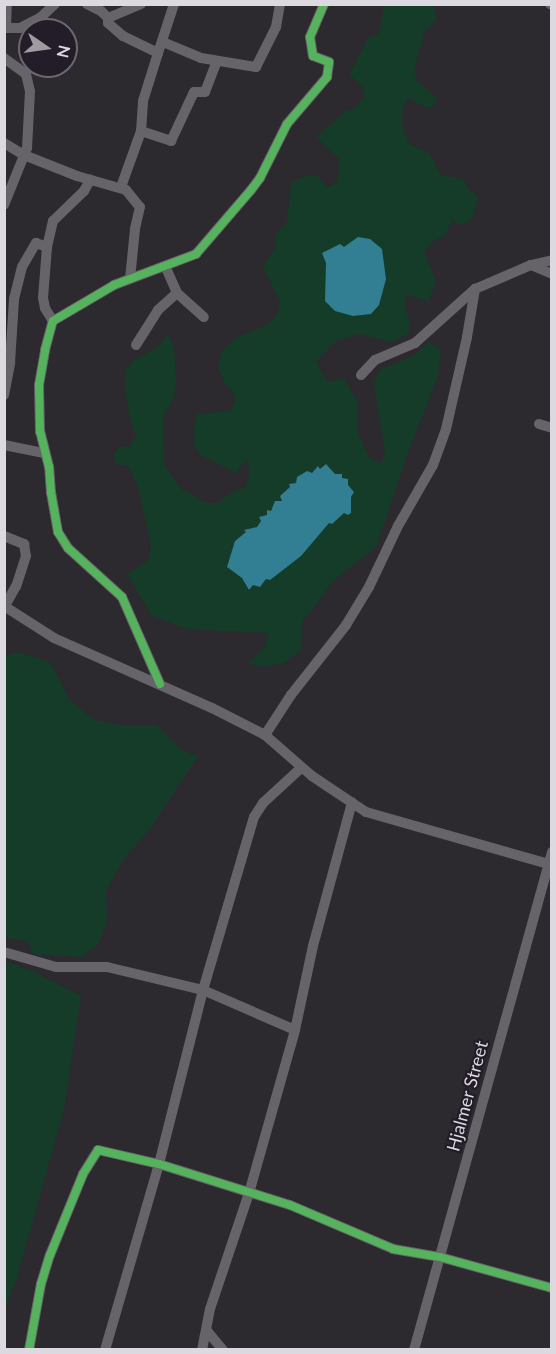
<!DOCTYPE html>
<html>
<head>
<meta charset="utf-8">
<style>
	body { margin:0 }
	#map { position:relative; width:556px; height:1354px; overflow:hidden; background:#2c292f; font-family:Lato,sans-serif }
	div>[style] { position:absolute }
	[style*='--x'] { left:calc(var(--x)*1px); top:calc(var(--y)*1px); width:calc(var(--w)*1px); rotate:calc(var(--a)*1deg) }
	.green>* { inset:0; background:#153c28 }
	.water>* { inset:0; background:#327e92 }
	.minor>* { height:10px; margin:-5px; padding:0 5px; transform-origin:5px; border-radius:5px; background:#666469 }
	.cycleway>* { height:8px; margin:-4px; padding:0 4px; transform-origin:4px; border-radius:4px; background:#56b35d }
	span { translate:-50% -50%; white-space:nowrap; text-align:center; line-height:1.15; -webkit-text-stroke:4.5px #221d28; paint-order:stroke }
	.street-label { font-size:18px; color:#dcd9e1 }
	.frame { position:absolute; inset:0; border:6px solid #dcd9e1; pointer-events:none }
	.north { position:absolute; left:18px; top:18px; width:60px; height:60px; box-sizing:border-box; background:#221d28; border:2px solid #6c6872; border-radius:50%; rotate:103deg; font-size:16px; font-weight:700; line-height:24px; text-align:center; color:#dcd9e1 }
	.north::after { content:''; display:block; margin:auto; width:21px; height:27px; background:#9e9ba3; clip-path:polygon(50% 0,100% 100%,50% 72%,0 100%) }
</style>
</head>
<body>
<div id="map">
	<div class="green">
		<i style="clip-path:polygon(384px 5px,432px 5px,433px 7px,437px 19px,425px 30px,414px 71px,418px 81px,437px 98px,434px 106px,427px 108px,408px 98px,402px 111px,402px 124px,409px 144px,429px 153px,441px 175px,465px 180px,468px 189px,478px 197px,476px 205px,471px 219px,462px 225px,452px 220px,445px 236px,433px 241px,424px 252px,436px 281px,428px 302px,407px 294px,404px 304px,410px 323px,408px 334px,391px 342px,359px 334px,336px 341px,316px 361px,327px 382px,344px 378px,357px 401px,358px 434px,368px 456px,380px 464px,385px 454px,374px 382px,381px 369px,413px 356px,429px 342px,441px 350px,438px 376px,407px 455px,376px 547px,334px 580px,302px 622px,301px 650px,284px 663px,262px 667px,248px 663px,265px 648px,268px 633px,186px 629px,151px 615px,127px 574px,149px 560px,151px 545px,137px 484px,128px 466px,116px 464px,113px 458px,119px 447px,130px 446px,136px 435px,130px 420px,125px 388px,126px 370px,133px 361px,156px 348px,168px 335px,172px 341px,175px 358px,176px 386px,172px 402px,163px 416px,164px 464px,180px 488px,207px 503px,216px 503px,233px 492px,246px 487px,250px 474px,246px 459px,236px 473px,200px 455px,193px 443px,196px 414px,230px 411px,235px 402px,234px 393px,224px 382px,218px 366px,221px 354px,234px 339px,268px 324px,278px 313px,280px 302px,263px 266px,275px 248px,276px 234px,287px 222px,291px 182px,307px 176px,318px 176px,327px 187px,338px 182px,339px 159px,316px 137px,346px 111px,356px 108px,365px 96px,362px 86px,349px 75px,368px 38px,379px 34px)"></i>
		<i style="clip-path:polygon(18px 652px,50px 662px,70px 700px,94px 720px,122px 725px,157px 725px,181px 750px,198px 756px,147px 833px,124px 858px,106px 891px,107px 921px,99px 943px,82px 957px,33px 954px,28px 941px,5px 938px,4px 657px)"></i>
		<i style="clip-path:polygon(5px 961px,33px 971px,81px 996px,64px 1110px,16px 1281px,5px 1307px)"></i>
	</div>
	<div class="water">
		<i style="clip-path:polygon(358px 237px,370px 239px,382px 249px,386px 279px,379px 305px,371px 314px,353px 316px,335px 311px,325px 301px,326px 263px,322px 253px,340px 244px,344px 247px)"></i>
		<i style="clip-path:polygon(326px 464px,335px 474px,342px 474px,342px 478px,348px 479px,348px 485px,354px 492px,351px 497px,351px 513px,348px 515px,344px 513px,332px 524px,329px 523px,301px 556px,270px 580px,266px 579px,260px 587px,253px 585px,249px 590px,242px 578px,227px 567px,235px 541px,246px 532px,244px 530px,257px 527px,261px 521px,259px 517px,267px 515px,267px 510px,271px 511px,275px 501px,282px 501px,280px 496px,290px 487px,289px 484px,296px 483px,297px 477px,307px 471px,312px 473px,318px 466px,320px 469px)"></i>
	</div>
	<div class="minor">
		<i style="--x:87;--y:4;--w:16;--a:27"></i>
		<i style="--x:101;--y:11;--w:10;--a:45"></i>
		<i style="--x:108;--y:18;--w:5;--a:90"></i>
		<i style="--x:108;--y:23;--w:20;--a:41"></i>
		<i style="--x:123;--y:36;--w:39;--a:26"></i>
		<i style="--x:158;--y:53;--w:52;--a:-71.9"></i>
		<i style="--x:550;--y:4;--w:2;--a:27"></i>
		<i style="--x:108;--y:18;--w:36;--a:-23"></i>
		<i style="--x:4;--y:28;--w:16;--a:0"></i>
		<i style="--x:20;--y:28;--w:22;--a:-27"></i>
		<i style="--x:40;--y:18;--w:21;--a:-43"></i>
		<i style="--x:6;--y:28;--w:24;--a:-88"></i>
		<i style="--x:163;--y:42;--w:41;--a:22.8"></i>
		<i style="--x:201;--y:58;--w:56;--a:9.3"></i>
		<i style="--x:256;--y:67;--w:45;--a:-63.4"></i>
		<i style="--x:276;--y:27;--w:23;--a:-80"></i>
		<i style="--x:4;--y:58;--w:27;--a:36"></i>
		<i style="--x:26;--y:74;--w:17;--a:77"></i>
		<i style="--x:30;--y:91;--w:57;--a:93"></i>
		<i style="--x:27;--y:148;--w:61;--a:112"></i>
		<i style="--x:141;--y:131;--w:32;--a:18"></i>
		<i style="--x:171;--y:141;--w:54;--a:-64.9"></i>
		<i style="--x:194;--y:92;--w:11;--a:0"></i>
		<i style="--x:205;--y:92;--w:33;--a:-69"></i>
		<i style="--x:4;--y:143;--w:23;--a:31"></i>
		<i style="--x:24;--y:155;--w:57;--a:21.6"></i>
		<i style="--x:77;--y:176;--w:51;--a:15.9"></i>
		<i style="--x:126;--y:190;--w:22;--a:51"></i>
		<i style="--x:140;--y:207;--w:23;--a:103"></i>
		<i style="--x:135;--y:229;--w:50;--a:95.7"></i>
		<i style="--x:121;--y:187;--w:59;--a:-70.3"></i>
		<i style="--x:141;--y:131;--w:30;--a:-86"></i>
		<i style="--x:143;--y:101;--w:50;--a:-72.6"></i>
		<i style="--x:531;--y:265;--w:22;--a:-13"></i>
		<i style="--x:166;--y:268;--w:27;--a:66"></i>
		<i style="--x:177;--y:293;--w:36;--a:42"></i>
		<i style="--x:53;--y:321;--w:15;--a:-122"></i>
		<i style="--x:45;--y:308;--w:10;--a:-101"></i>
		<i style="--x:43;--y:298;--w:51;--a:-85.5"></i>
		<i style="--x:47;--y:247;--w:27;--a:-77"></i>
		<i style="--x:53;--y:221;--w:43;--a:-44.1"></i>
		<i style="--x:84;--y:191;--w:13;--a:-61"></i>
		<i style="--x:136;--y:345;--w:41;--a:-57.8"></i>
		<i style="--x:158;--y:310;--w:25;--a:-42"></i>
		<i style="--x:361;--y:375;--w:21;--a:-47"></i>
		<i style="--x:375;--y:360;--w:43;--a:-23"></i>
		<i style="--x:415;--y:343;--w:81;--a:-42"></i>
		<i style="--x:475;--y:289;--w:61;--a:-23.2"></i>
		<i style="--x:531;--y:265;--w:23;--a:23"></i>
		<i style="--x:4;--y:395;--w:33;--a:-79"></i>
		<i style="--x:10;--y:363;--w:64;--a:-86.4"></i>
		<i style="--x:14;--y:299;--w:33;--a:-76"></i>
		<i style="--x:22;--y:267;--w:28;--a:-60"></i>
		<i style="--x:36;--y:243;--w:12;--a:20"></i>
		<i style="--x:539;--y:424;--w:14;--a:17"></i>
		<i style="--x:4;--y:445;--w:41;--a:11.3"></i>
		<i style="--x:4;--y:536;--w:22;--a:22"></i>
		<i style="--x:24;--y:544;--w:12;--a:81"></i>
		<i style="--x:26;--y:556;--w:32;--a:108"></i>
		<i style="--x:16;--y:586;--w:23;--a:119"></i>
		<i style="--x:4;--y:606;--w:59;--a:32.6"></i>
		<i style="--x:54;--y:638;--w:173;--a:23.9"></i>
		<i style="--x:212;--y:708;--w:59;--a:27"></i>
		<i style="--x:265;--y:735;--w:62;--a:41.1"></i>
		<i style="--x:312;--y:776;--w:65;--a:33.7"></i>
		<i style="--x:366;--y:812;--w:193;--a:15.9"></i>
		<i style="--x:160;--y:684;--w:95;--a:-113.6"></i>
		<i style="--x:122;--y:597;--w:73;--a:-137.8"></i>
		<i style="--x:68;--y:548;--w:19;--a:-122"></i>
		<i style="--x:58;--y:532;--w:40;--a:-100"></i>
		<i style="--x:51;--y:493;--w:26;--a:-94"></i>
		<i style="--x:49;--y:467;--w:36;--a:-104"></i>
		<i style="--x:40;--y:432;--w:47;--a:-91.2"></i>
		<i style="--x:39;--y:385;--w:36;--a:-80"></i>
		<i style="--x:45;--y:350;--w:30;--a:-75"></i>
		<i style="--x:53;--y:321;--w:71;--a:-30.5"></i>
		<i style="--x:114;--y:285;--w:88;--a:-20.7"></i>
		<i style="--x:196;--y:254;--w:84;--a:-49.3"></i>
		<i style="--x:251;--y:190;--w:15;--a:-53"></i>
		<i style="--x:260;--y:178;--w:60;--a:-63.4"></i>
		<i style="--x:287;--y:124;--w:62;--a:-49.6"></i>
		<i style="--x:327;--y:77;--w:15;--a:-82"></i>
		<i style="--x:329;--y:62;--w:17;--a:-159"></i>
		<i style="--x:313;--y:56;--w:19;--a:-99"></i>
		<i style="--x:310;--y:37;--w:36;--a:-67"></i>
		<i style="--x:265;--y:735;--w:48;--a:-57"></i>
		<i style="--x:291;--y:695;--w:89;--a:-51.8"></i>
		<i style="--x:346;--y:625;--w:44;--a:-58.8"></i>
		<i style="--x:369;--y:587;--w:68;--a:-64.6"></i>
		<i style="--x:398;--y:526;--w:70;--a:-60.2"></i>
		<i style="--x:433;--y:465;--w:38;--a:-70"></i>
		<i style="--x:446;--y:429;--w:94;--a:-77.1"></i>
		<i style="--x:467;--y:337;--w:49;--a:-80.5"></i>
		<i style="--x:4;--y:952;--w:54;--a:16.1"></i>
		<i style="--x:56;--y:967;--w:51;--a:0"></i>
		<i style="--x:107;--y:967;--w:99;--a:13.5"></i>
		<i style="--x:203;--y:990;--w:100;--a:23.5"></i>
		<i style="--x:207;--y:1331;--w:25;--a:50"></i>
		<i style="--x:29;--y:1350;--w:67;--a:-79.7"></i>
		<i style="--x:41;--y:1284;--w:30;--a:-73"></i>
		<i style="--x:50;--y:1255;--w:87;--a:-67.8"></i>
		<i style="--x:83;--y:1174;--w:28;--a:-58"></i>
		<i style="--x:98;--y:1150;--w:63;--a:12.9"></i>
		<i style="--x:159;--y:1164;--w:137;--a:17.4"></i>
		<i style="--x:290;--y:1205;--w:112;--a:23.1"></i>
		<i style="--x:393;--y:1249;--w:48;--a:9.7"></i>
		<i style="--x:440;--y:1257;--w:116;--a:15.5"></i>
		<i style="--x:105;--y:1350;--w:194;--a:-73.8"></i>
		<i style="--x:159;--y:1164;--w:179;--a:-75.8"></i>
		<i style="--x:203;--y:990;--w:180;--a:-73.6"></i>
		<i style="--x:254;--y:817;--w:17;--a:-57"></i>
		<i style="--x:263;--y:803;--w:52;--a:-42.6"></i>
		<i style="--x:202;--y:1350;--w:42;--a:-79"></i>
		<i style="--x:210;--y:1309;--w:122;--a:-71.4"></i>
		<i style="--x:249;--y:1193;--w:169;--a:-74.2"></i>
		<i style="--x:295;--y:1030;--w:86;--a:-77.9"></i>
		<i style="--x:313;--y:946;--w:149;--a:-74.8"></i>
		<i style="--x:414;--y:1350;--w:517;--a:-74.51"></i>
	</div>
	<div class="cycleway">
		<i style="--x:160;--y:684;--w:95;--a:-113.6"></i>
		<i style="--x:122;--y:597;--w:73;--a:-137.8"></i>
		<i style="--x:68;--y:548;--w:19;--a:-122"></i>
		<i style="--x:58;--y:532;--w:40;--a:-100"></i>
		<i style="--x:51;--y:493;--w:26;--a:-94"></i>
		<i style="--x:49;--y:467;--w:36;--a:-104"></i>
		<i style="--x:40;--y:432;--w:47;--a:-91.2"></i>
		<i style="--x:39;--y:385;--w:36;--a:-80"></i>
		<i style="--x:45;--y:350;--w:30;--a:-75"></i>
		<i style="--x:53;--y:321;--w:71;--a:-30.5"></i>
		<i style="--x:114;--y:285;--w:88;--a:-20.7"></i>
		<i style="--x:196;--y:254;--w:84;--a:-49.3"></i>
		<i style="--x:251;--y:190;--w:15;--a:-53"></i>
		<i style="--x:260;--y:178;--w:60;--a:-63.4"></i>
		<i style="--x:287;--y:124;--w:62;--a:-49.6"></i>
		<i style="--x:327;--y:77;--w:15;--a:-82"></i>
		<i style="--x:329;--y:62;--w:17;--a:-159"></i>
		<i style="--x:313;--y:56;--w:19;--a:-99"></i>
		<i style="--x:310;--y:37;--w:36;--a:-67"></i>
		<i style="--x:29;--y:1350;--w:67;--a:-79.7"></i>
		<i style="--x:41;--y:1284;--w:30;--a:-73"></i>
		<i style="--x:50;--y:1255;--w:87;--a:-67.8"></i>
		<i style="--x:83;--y:1174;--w:28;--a:-58"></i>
		<i style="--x:98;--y:1150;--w:63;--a:12.9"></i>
		<i style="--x:159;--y:1164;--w:137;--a:17.4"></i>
		<i style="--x:290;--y:1205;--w:112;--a:23.1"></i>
		<i style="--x:393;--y:1249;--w:48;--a:9.7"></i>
		<i style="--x:440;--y:1257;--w:116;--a:15.5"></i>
	</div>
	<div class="street-label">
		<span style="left:467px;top:1096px;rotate:-75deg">Hjalmer Street</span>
	</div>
	<div class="frame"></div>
	<div class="north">N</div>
</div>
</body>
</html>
